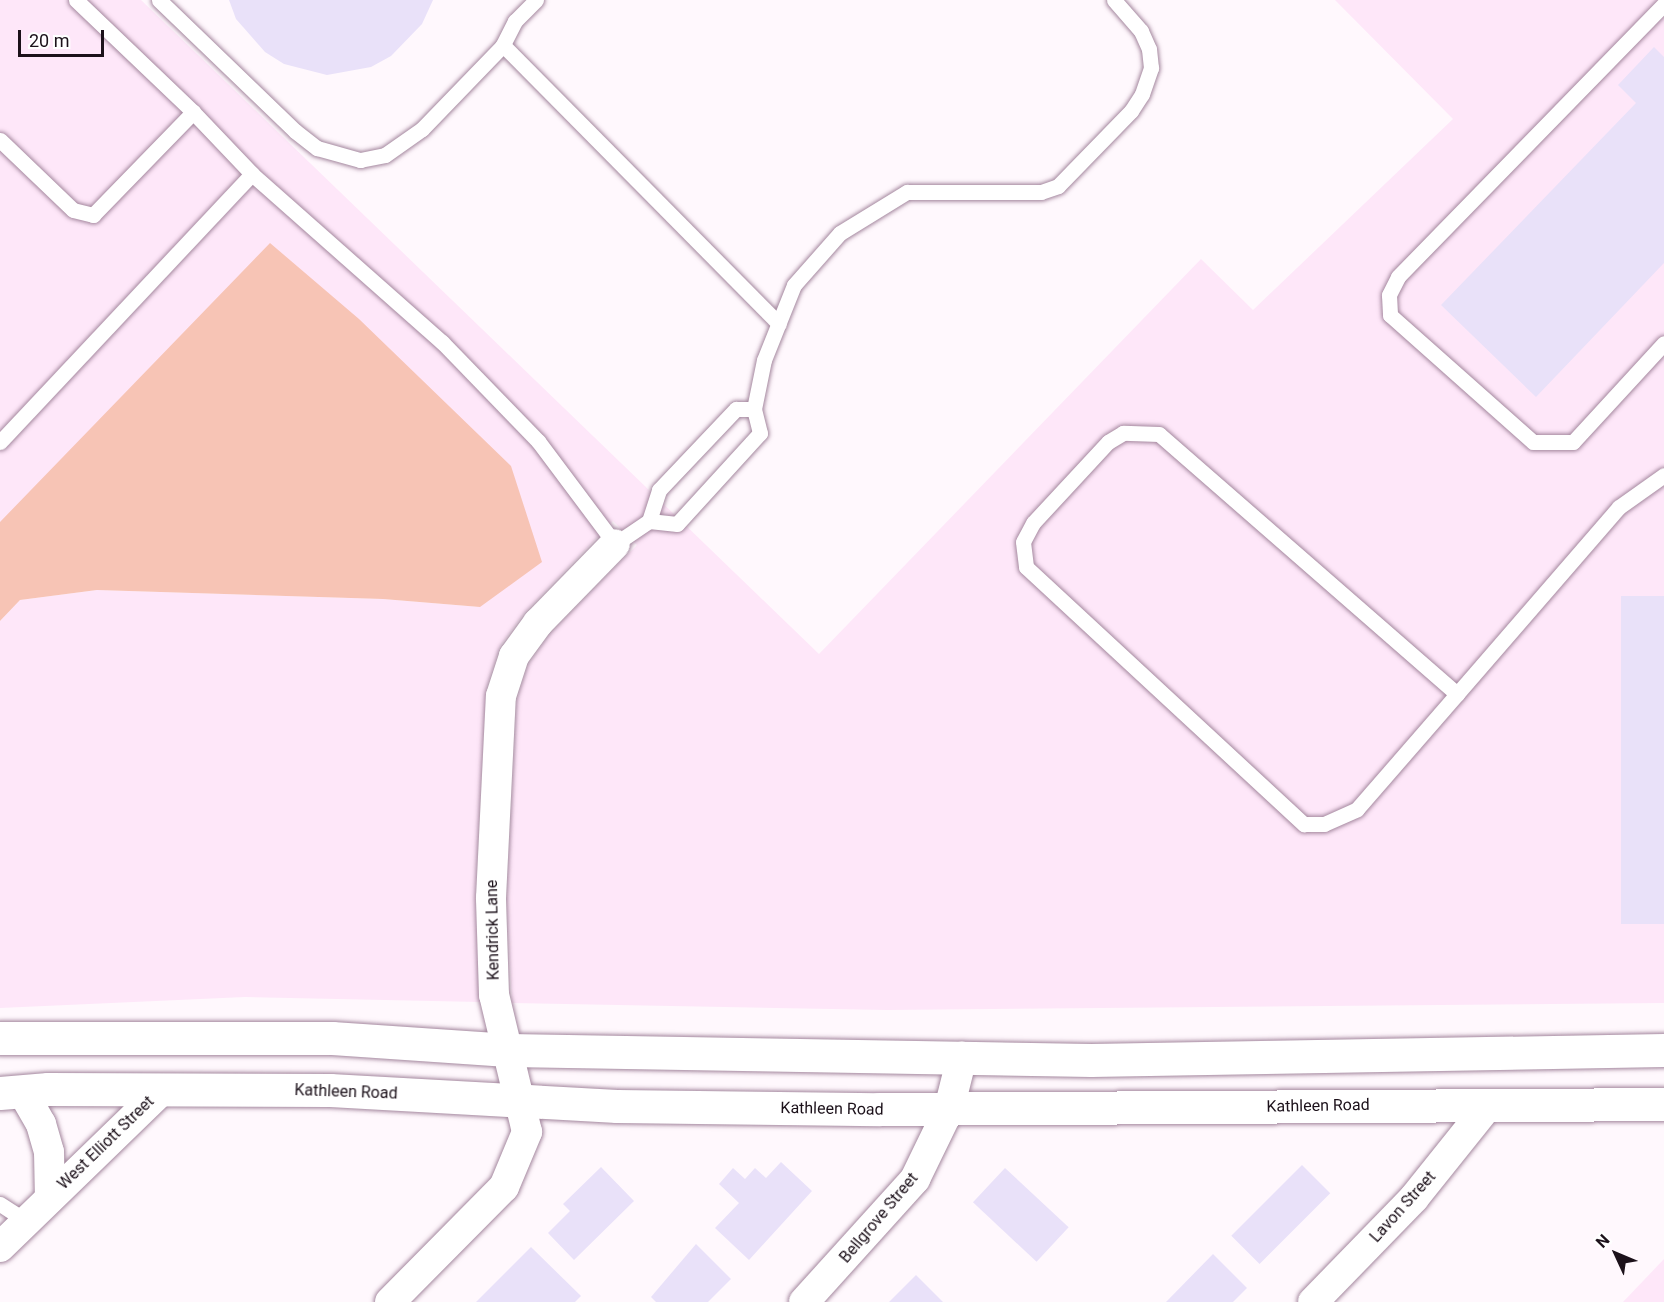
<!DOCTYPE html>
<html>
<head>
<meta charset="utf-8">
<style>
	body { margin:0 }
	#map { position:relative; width:1664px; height:1302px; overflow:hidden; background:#fff8fd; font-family:Roboto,sans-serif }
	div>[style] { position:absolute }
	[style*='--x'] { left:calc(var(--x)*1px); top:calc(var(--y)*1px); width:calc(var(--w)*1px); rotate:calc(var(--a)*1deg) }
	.built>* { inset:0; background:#fee7f9 }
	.green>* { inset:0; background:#f7c4b5 }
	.building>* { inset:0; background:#e9e1f9; transform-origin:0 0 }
	.roads { filter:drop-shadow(0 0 2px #a4879e) drop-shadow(0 0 2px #a4879e) }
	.lane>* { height:15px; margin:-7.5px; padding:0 7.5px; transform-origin:7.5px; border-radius:7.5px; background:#fff }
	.street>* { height:30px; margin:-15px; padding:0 15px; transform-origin:15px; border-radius:15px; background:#fff }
	.primary>* { height:33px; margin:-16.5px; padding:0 16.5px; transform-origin:16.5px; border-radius:16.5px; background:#fff }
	span { translate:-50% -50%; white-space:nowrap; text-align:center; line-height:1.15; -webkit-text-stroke:6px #fff; paint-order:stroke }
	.street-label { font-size:16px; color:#1c111a }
	.north { position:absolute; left:1586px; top:1224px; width:60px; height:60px; -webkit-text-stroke:4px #fff; paint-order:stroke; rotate:314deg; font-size:16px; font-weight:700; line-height:24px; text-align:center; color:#1c111a }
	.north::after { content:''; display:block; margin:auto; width:21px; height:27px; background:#1c111a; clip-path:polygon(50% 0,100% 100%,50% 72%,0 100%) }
	.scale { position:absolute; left:18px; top:30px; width:86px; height:27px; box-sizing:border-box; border:3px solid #1c111a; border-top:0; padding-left:8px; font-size:18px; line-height:21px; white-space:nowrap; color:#1c111a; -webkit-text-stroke:4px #fff; paint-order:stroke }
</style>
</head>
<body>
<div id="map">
	<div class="built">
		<i style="clip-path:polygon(0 0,141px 0,819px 654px,1201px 259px,1253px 310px,1453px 119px,1335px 0,1664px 0,1664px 1003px,887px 1010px,512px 1003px,507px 900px,517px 700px,528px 665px,550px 634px,637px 545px,613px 521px,524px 613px,500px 646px,486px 689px,475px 895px,480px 1002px,245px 997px,0 1008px,0 621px,20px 600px,97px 590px,383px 599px,480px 607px,0 522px)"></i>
		<i style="clip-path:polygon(1664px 1259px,1664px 1302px,1623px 1302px)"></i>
	</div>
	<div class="green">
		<i style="clip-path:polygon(270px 243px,359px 319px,511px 466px,542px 562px,480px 607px,383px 599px,97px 590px,20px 600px,0 621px,0 522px)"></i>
	</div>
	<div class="building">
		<i style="clip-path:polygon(229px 0,433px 0,422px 24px,391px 56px,371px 67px,327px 75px,284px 64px,265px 52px,236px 19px)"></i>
		<i style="clip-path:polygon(1654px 47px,1664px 57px,1664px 263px,1536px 397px,1441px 305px,1636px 103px,1618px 85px)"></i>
		<i style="left:1664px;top:596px;width:328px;height:43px;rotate:90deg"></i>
		<i style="clip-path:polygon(781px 1162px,812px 1191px,749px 1260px,715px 1228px,739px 1203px,719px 1184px,733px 1168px,745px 1179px,755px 1168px,766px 1178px)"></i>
		<i style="left:1302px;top:1165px;width:40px;height:100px;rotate:45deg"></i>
		<i style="clip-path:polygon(601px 1167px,634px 1201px,574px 1260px,548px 1233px,570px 1211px,563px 1204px)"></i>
		<i style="left:1005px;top:1168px;width:87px;height:47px;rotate:43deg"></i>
		<i style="clip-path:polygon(696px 1244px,731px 1279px,708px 1302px,656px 1302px,651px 1297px)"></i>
		<i style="clip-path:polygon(531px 1247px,581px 1296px,575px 1302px,476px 1302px)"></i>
		<i style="clip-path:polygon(1213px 1254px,1247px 1288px,1233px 1302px,1166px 1302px)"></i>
		<i style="clip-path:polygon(916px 1275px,943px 1302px,889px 1302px)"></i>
	</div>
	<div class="roads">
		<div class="lane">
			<i style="--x:76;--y:0;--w:162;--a:43.7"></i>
			<i style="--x:159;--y:0;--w:189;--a:43.9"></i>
			<i style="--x:295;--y:131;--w:28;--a:38"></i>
			<i style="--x:317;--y:148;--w:45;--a:15.6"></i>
			<i style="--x:360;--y:160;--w:25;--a:-11"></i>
			<i style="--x:385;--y:155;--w:45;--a:-35.1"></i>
			<i style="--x:422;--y:129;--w:117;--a:-46"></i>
			<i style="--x:536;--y:0;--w:30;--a:135"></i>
			<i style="--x:515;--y:21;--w:27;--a:117"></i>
			<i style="--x:503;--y:45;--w:392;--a:45.3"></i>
			<i style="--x:1664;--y:4;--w:381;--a:134.3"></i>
			<i style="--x:1398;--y:277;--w:20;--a:117"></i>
			<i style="--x:1389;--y:295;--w:20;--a:87"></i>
			<i style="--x:1390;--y:315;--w:191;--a:41.6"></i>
			<i style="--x:1533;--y:442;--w:40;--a:0"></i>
			<i style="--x:1573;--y:442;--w:134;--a:-47.4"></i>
			<i style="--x:0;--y:140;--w:101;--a:43.8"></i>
			<i style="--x:73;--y:210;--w:21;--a:14"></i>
			<i style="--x:93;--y:215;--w:144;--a:-45.8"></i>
			<i style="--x:193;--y:112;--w:86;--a:46.4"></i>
			<i style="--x:252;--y:174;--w:254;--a:41.5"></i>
			<i style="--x:442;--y:342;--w:138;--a:45.9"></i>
			<i style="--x:538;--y:441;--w:129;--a:53.2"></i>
			<i style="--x:615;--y:544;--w:41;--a:-34.1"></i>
			<i style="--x:649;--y:521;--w:33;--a:-72"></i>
			<i style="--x:659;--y:490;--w:112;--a:-46.5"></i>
			<i style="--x:736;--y:409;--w:18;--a:0"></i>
			<i style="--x:754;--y:409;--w:25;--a:76"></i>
			<i style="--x:760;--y:433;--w:123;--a:132.4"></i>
			<i style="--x:677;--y:524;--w:28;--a:-174"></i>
			<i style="--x:754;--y:409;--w:50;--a:-78.5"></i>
			<i style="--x:764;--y:360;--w:81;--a:-68.2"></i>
			<i style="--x:794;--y:285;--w:69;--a:-48.5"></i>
			<i style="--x:840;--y:233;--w:79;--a:-31.5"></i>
			<i style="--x:907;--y:192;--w:134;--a:0"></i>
			<i style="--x:1041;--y:192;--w:18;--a:-19"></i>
			<i style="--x:1058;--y:186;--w:105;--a:-45.8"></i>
			<i style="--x:1131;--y:111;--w:20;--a:-57"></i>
			<i style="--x:1142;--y:94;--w:28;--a:-71"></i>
			<i style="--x:1151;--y:68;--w:19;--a:-96"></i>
			<i style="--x:1149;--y:49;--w:20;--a:-114"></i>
			<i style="--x:1141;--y:31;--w:41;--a:-131.1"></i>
			<i style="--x:0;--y:442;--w:368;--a:-46.8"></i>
			<i style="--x:1457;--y:694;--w:395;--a:-138.9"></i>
			<i style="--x:1159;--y:434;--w:36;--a:-178"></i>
			<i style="--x:1123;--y:433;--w:17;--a:149"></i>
			<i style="--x:1108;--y:442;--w:110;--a:132.8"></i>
			<i style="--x:1033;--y:523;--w:21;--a:118"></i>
			<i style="--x:1023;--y:542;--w:25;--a:83"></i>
			<i style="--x:1026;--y:567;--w:379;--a:42.8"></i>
			<i style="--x:1304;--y:824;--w:20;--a:0"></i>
			<i style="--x:1324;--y:824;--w:36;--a:-24"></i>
			<i style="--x:1357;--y:809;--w:152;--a:-49"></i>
			<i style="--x:1457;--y:694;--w:247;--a:-49.1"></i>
			<i style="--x:1619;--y:507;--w:55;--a:-35.4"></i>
			<i style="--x:0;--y:1204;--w:31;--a:33"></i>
		</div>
		<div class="street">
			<i style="--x:22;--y:1091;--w:38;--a:60"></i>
			<i style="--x:41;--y:1124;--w:29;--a:74"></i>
			<i style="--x:49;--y:1152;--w:46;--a:88.8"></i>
			<i style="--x:0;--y:1247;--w:227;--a:-44.1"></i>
			<i style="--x:390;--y:1302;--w:162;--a:-45.3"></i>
			<i style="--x:504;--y:1187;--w:60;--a:-67.3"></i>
			<i style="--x:527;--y:1132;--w:141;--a:-103.5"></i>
			<i style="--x:494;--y:995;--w:97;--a:-91.8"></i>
			<i style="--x:491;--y:898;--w:202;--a:-87.2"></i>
			<i style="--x:501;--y:696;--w:42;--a:-72"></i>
			<i style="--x:514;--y:656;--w:41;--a:-54"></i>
			<i style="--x:538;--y:623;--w:110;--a:-45.7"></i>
			<i style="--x:804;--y:1302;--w:166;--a:-47.9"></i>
			<i style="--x:915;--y:1179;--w:78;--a:-64.1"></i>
			<i style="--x:949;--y:1109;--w:54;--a:-76"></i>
			<i style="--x:1313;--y:1302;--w:145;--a:-45.8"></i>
			<i style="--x:1414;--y:1198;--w:117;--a:-51.3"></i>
		</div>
		<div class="primary">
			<i style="--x:0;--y:1038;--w:332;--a:0"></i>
			<i style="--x:332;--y:1038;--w:177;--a:3.9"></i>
			<i style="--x:509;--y:1050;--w:582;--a:0.98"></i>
			<i style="--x:1091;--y:1060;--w:573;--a:-1"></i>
			<i style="--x:0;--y:1093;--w:48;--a:-4.8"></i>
			<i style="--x:48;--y:1089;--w:282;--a:0.2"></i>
			<i style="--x:330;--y:1090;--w:287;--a:3.2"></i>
			<i style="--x:617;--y:1106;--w:262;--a:0.7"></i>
			<i style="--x:879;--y:1109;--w:785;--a:-0.36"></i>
		</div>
	</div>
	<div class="street-label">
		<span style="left:493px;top:930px;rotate:-91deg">Kendrick Lane</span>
		<span style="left:346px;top:1092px;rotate:2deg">Kathleen Road</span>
		<span style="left:1318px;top:1106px;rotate:-1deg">Kathleen Road</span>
		<span style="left:832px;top:1109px;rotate:1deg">Kathleen Road</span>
		<span style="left:106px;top:1143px;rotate:-44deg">West Elliott Street</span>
		<span style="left:1403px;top:1207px;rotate:-48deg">Lavon Street</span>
		<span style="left:879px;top:1218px;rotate:-50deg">Bellgrove Street</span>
	</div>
	<div class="north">N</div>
	<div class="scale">20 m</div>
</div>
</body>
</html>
